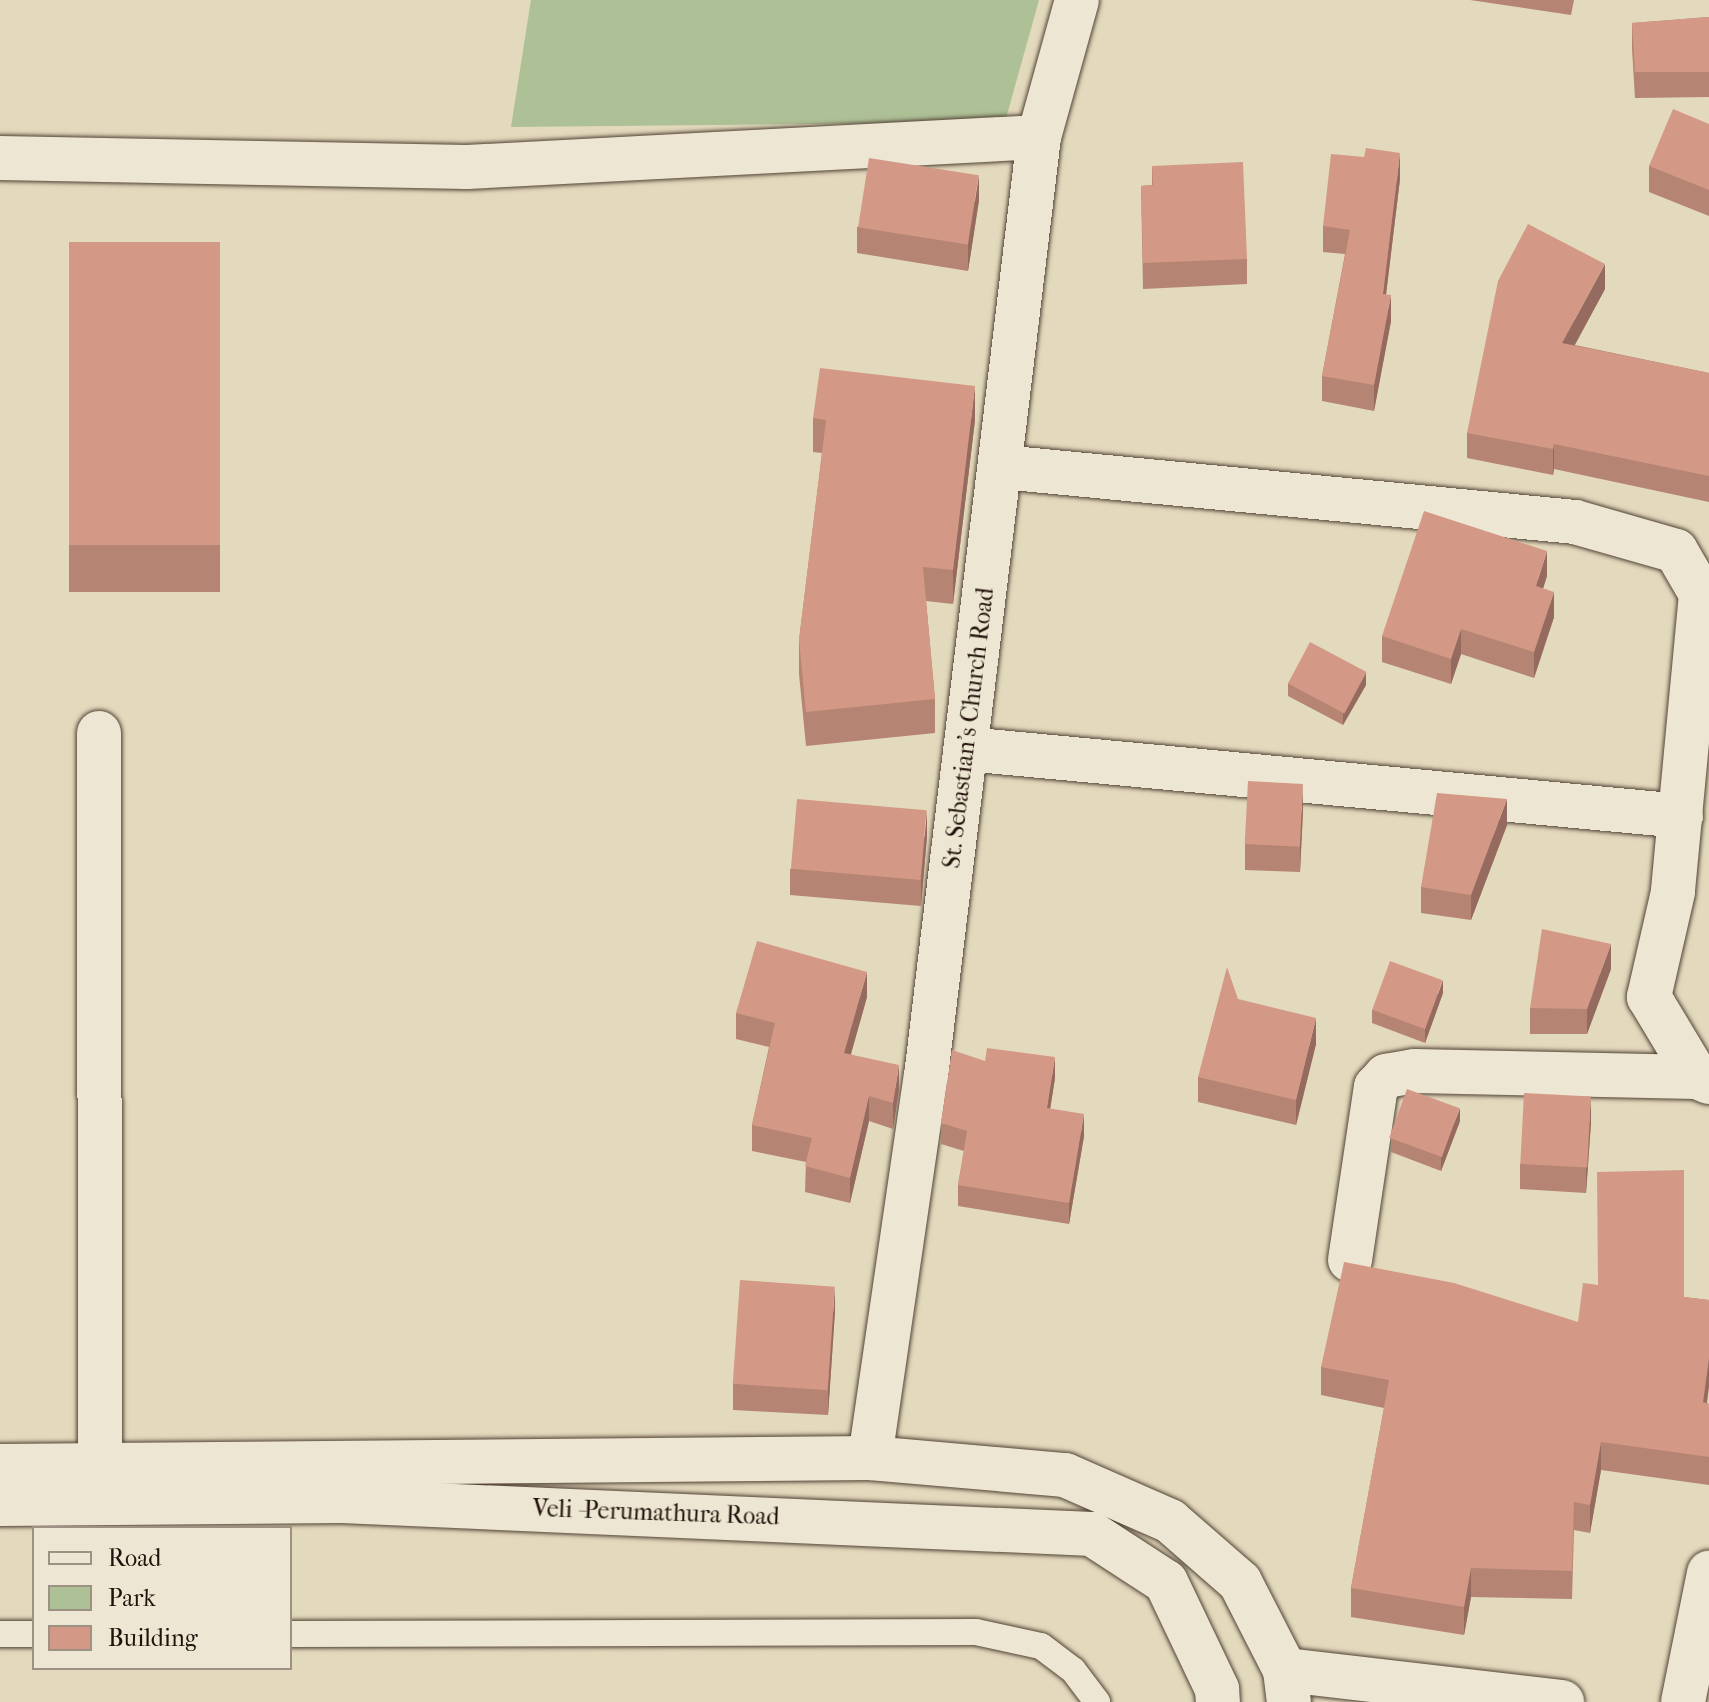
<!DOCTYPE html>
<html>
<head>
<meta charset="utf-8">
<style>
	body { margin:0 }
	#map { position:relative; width:1709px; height:1702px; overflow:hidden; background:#e3d9bc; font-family:"IM FELL French Canon",serif }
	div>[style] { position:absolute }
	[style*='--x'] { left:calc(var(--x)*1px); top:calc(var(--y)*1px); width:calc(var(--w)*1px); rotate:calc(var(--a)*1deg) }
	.green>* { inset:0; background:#aec096 }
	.roads { filter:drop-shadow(0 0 2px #524336) drop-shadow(0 0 2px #524336) }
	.service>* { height:26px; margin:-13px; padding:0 13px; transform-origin:13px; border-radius:13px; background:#ede6d3 }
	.minor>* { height:44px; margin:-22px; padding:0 22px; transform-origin:22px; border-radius:22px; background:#ede6d3 }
	.tertiary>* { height:44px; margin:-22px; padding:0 22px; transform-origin:22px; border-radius:22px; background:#ede6d3 }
	.secondary>* { height:44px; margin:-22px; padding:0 22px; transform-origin:22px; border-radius:22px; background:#ede6d3 }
	.wall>* { inset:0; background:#b58473; transform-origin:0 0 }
	.shaded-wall>* { inset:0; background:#946b5e }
	.building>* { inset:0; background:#d39986; transform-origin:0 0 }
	span { translate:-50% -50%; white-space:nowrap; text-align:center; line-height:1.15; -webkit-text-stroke:8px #ede6d3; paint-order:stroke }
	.street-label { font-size:24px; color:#22110a }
	.legend { position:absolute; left:32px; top:1526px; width:260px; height:144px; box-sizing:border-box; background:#ede6d3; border:2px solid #9c9183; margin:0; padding:10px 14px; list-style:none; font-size:24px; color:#22110a }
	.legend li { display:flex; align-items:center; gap:16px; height:40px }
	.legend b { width:40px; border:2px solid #9c9183 }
</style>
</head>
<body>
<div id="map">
	<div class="green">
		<i style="clip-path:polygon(531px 0,1039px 0,1005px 122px,511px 127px)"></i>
	</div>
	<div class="roads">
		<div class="service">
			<i style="--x:0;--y:1634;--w:34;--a:0"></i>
			<i style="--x:290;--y:1634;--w:686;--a:-0.17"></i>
			<i style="--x:976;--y:1632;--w:66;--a:12.2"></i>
			<i style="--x:1041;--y:1646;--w:40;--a:37"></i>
			<i style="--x:1073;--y:1670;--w:40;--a:53"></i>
		</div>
		<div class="minor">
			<i style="--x:0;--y:158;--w:467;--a:1.1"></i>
			<i style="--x:467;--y:167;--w:573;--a:-3"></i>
			<i style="--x:1002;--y:467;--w:576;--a:5.48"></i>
			<i style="--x:1575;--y:522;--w:105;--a:16"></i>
			<i style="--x:1676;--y:551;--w:50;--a:59.8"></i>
			<i style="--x:1701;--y:594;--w:299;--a:95.4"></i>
			<i style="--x:1673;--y:892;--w:108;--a:102.9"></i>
			<i style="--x:1649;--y:997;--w:93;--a:59"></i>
			<i style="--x:1697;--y:1077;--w:13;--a:23"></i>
			<i style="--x:99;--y:733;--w:732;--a:89.92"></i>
			<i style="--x:966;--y:749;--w:718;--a:5.35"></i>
			<i style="--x:1350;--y:1260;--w:175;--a:-81.5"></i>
			<i style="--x:1376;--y:1087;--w:15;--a:-48"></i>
			<i style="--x:1386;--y:1076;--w:28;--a:-10"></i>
			<i style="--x:1414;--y:1071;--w:283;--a:1.2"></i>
			<i style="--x:1285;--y:1670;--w:279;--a:6.6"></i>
			<i style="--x:1683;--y:1702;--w:132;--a:-78.6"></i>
		</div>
		<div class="tertiary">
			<i style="--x:870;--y:1458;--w:386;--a:-81.7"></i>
			<i style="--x:926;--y:1076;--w:946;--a:-83.14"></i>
			<i style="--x:1039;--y:137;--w:142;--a:-74.5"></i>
		</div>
		<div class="secondary">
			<i style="--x:0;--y:1466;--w:870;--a:-0.53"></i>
			<i style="--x:870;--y:1458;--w:196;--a:5"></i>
			<i style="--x:1065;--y:1475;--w:115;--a:23.7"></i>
			<i style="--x:1170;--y:1521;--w:93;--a:41.1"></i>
			<i style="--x:1240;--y:1582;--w:99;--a:62.9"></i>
			<i style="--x:1285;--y:1670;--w:32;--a:83"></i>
			<i style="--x:0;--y:1504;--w:342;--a:-0.5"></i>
			<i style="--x:342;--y:1501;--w:751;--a:2.52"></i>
			<i style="--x:1092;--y:1534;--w:88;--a:33"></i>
			<i style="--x:1166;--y:1582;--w:119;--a:64.5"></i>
			<i style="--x:1217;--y:1689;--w:13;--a:86"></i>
		</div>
	</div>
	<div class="wall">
		<i style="clip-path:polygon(1470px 0,1574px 0,1571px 15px)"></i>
		<i style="clip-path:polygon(1709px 17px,1709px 97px,1635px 98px,1632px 49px,1632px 23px)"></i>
		<i style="clip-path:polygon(1709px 124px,1709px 216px,1649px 192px,1649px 166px)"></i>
		<i style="clip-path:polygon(1152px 166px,1247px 259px,1247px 284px,1143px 289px,1141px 186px,1152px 185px)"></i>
		<i style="clip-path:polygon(1400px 179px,1386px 295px,1391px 321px,1374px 411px,1322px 401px,1322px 376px,1345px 254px,1323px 252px,1323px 226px)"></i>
		<i style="clip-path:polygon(979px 200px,968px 271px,857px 253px,857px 227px)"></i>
		<i style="left:69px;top:242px;width:151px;height:350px"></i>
		<i style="clip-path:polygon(1605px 289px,1575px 345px,1709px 373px,1709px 502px,1554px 469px,1553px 475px,1467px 458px,1467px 433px)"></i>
		<i style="clip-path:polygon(813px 418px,975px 420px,953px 604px,926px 601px,935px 699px,935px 733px,806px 746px,799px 674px,799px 640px,822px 453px,813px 452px)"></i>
		<i style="clip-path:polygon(1547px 576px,1543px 588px,1554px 617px,1534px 678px,1461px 654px,1451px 684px,1382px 662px,1382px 636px)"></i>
		<i style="clip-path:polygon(1288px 683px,1366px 685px,1343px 725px,1288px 696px)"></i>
		<i style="clip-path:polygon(1303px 810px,1300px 872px,1245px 870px,1245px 844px)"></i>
		<i style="clip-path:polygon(1507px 825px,1471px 920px,1421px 913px,1421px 887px)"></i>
		<i style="clip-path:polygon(927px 836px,921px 906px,790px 895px,790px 869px)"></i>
		<i style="clip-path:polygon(1611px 969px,1587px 1034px,1530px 1034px,1530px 1008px)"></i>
		<i style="clip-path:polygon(1443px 993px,1425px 1043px,1372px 1023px,1372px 1010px)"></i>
		<i style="clip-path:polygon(867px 997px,851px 1054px,899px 1090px,893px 1129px,869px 1121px,850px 1203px,805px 1192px,806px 1162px,752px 1151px,752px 1125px,769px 1047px,736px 1039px,736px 1013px)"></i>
		<i style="clip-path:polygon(1316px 1044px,1296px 1125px,1198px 1102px,1198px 1077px)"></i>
		<i style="clip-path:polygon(985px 1061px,1055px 1078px,1050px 1109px,1084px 1136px,1069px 1224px,958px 1206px,958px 1185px,964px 1151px,941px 1144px,941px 1123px)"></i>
		<i style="clip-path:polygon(1460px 1121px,1441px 1171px,1391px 1152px,1391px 1139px)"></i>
		<i style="clip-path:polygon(1591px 1122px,1586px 1193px,1520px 1189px,1520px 1164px)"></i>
		<i style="clip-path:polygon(1684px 1297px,1709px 1300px,1709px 1386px,1707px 1403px,1709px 1404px,1709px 1485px,1601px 1470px,1590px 1533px,1574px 1530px,1572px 1599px,1471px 1597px,1464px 1635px,1351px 1617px,1351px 1588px,1384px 1408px,1321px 1395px,1321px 1367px,1578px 1322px)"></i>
		<i style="clip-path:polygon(835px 1311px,828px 1415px,733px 1410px,733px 1384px)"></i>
	</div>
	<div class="shaded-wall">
		<i style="clip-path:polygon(1400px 153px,1400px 179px,1383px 319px,1383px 294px)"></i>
		<i style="clip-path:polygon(979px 175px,979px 200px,968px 271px,968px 245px)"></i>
		<i style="clip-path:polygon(1605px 264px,1605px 289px,1562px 368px,1562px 343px)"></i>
		<i style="clip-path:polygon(1391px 295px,1391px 321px,1374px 411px,1374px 385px)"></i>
		<i style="clip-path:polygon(975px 386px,975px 420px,953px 604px,953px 570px)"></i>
		<i style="clip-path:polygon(1554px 444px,1554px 469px,1553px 475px,1553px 449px)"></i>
		<i style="clip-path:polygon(1547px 551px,1547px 576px,1536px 611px,1536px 586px)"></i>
		<i style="clip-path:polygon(1554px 592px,1554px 617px,1534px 678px,1534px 652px)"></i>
		<i style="clip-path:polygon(1461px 629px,1461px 654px,1451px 684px,1451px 659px)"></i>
		<i style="clip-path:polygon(1366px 672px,1366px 685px,1343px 725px,1343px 712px)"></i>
		<i style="clip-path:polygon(1303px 784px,1303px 810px,1300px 872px,1300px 846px)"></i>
		<i style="clip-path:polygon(1507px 799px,1507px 825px,1471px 920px,1471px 895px)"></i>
		<i style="clip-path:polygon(927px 810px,927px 836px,921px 906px,921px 880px)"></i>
		<i style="clip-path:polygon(1611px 944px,1611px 969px,1587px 1034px,1587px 1009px)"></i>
		<i style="clip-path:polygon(867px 972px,867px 997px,844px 1078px,844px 1053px)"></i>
		<i style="clip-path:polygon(1443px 980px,1443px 993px,1425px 1043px,1425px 1030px)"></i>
		<i style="clip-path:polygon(1316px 1018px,1316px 1044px,1296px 1125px,1296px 1100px)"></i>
		<i style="clip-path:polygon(1055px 1057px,1055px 1078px,1047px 1129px,1047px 1108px)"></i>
		<i style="clip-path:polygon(899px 1065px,899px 1090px,893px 1129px,893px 1103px)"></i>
		<i style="clip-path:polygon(869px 1096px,869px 1121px,850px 1203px,850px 1178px)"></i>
		<i style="clip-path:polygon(1591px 1096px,1591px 1122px,1586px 1193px,1586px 1167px)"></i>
		<i style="clip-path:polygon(1460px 1108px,1460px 1121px,1441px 1171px,1441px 1158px)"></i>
		<i style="clip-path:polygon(1084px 1114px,1084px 1136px,1069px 1224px,1069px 1203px)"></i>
		<i style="clip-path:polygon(835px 1286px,835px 1311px,828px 1415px,828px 1390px)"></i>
		<i style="clip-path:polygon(1709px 1358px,1709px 1386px,1703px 1430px,1703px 1402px)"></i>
		<i style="clip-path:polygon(1601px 1442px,1601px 1470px,1590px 1533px,1590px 1505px)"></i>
		<i style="clip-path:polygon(1471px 1568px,1471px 1597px,1464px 1635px,1464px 1607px)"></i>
	</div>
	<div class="building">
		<i style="clip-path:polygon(1709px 17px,1709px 72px,1635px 72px,1632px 23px)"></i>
		<i style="clip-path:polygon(1673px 109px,1709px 124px,1709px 190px,1649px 166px)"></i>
		<i style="clip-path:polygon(1366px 148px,1400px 153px,1383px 294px,1391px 295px,1374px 385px,1322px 376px,1350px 230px,1323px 226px,1331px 154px,1364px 157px)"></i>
		<i style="left:869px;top:158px;width:111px;height:70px;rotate:9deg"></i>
		<i style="clip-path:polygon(1243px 162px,1247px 259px,1143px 263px,1141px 186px,1153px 185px,1152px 166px)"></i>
		<i style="clip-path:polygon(1528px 224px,1605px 264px,1562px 343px,1709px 373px,1709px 476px,1554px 444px,1553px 449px,1467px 433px,1498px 281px)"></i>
		<i style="left:69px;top:242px;width:151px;height:303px"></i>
		<i style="clip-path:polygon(820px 368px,975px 386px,953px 570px,923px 567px,935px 699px,806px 712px,799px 640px,826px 420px,813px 418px)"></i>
		<i style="clip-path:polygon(1424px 511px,1547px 551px,1536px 586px,1554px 592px,1534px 652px,1461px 629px,1451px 659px,1382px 636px)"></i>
		<i style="left:1310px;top:642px;width:64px;height:47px;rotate:28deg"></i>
		<i style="left:1248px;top:781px;width:55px;height:63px;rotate:3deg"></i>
		<i style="clip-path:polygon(1437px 793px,1507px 799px,1471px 895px,1421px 887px)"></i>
		<i style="left:797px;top:799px;width:130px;height:70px;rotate:5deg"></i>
		<i style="clip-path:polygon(1542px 929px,1611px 944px,1587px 1009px,1530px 1008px)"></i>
		<i style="clip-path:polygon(757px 941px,867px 972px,844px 1053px,899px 1065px,893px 1103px,869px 1096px,850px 1178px,805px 1166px,812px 1138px,752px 1125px,775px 1023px,736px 1013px)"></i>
		<i style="left:1390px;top:961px;width:56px;height:52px;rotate:20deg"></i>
		<i style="clip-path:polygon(1227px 967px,1238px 999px,1316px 1018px,1296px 1100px,1198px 1077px)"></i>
		<i style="clip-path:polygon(987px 1048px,1055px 1057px,1047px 1108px,1084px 1114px,1069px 1203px,958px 1185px,967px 1131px,941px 1123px,952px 1050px,985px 1061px)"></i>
		<i style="left:1407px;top:1089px;width:56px;height:52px;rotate:20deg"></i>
		<i style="left:1524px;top:1093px;width:67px;height:71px;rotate:3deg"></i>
		<i style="clip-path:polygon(1684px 1170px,1684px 1297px,1709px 1300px,1709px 1358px,1703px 1402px,1709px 1404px,1709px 1457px,1601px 1442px,1590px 1505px,1574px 1502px,1572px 1571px,1471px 1568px,1464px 1607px,1351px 1588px,1389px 1380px,1321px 1367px,1344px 1262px,1454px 1283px,1578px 1322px,1583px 1283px,1598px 1285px,1597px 1172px)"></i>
		<i style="left:740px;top:1280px;width:95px;height:104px;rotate:4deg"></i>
	</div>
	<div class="street-label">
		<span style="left:969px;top:728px;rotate:-83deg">St. Sebastian's Church Road</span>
		<span style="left:656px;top:1513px;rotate:2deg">Veli -Perumathura Road</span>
	</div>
	<ul class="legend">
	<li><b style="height:10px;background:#ede6d3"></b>Road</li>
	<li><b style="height:22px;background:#aec096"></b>Park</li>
	<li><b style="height:22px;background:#d39986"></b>Building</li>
	</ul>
</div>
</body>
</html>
